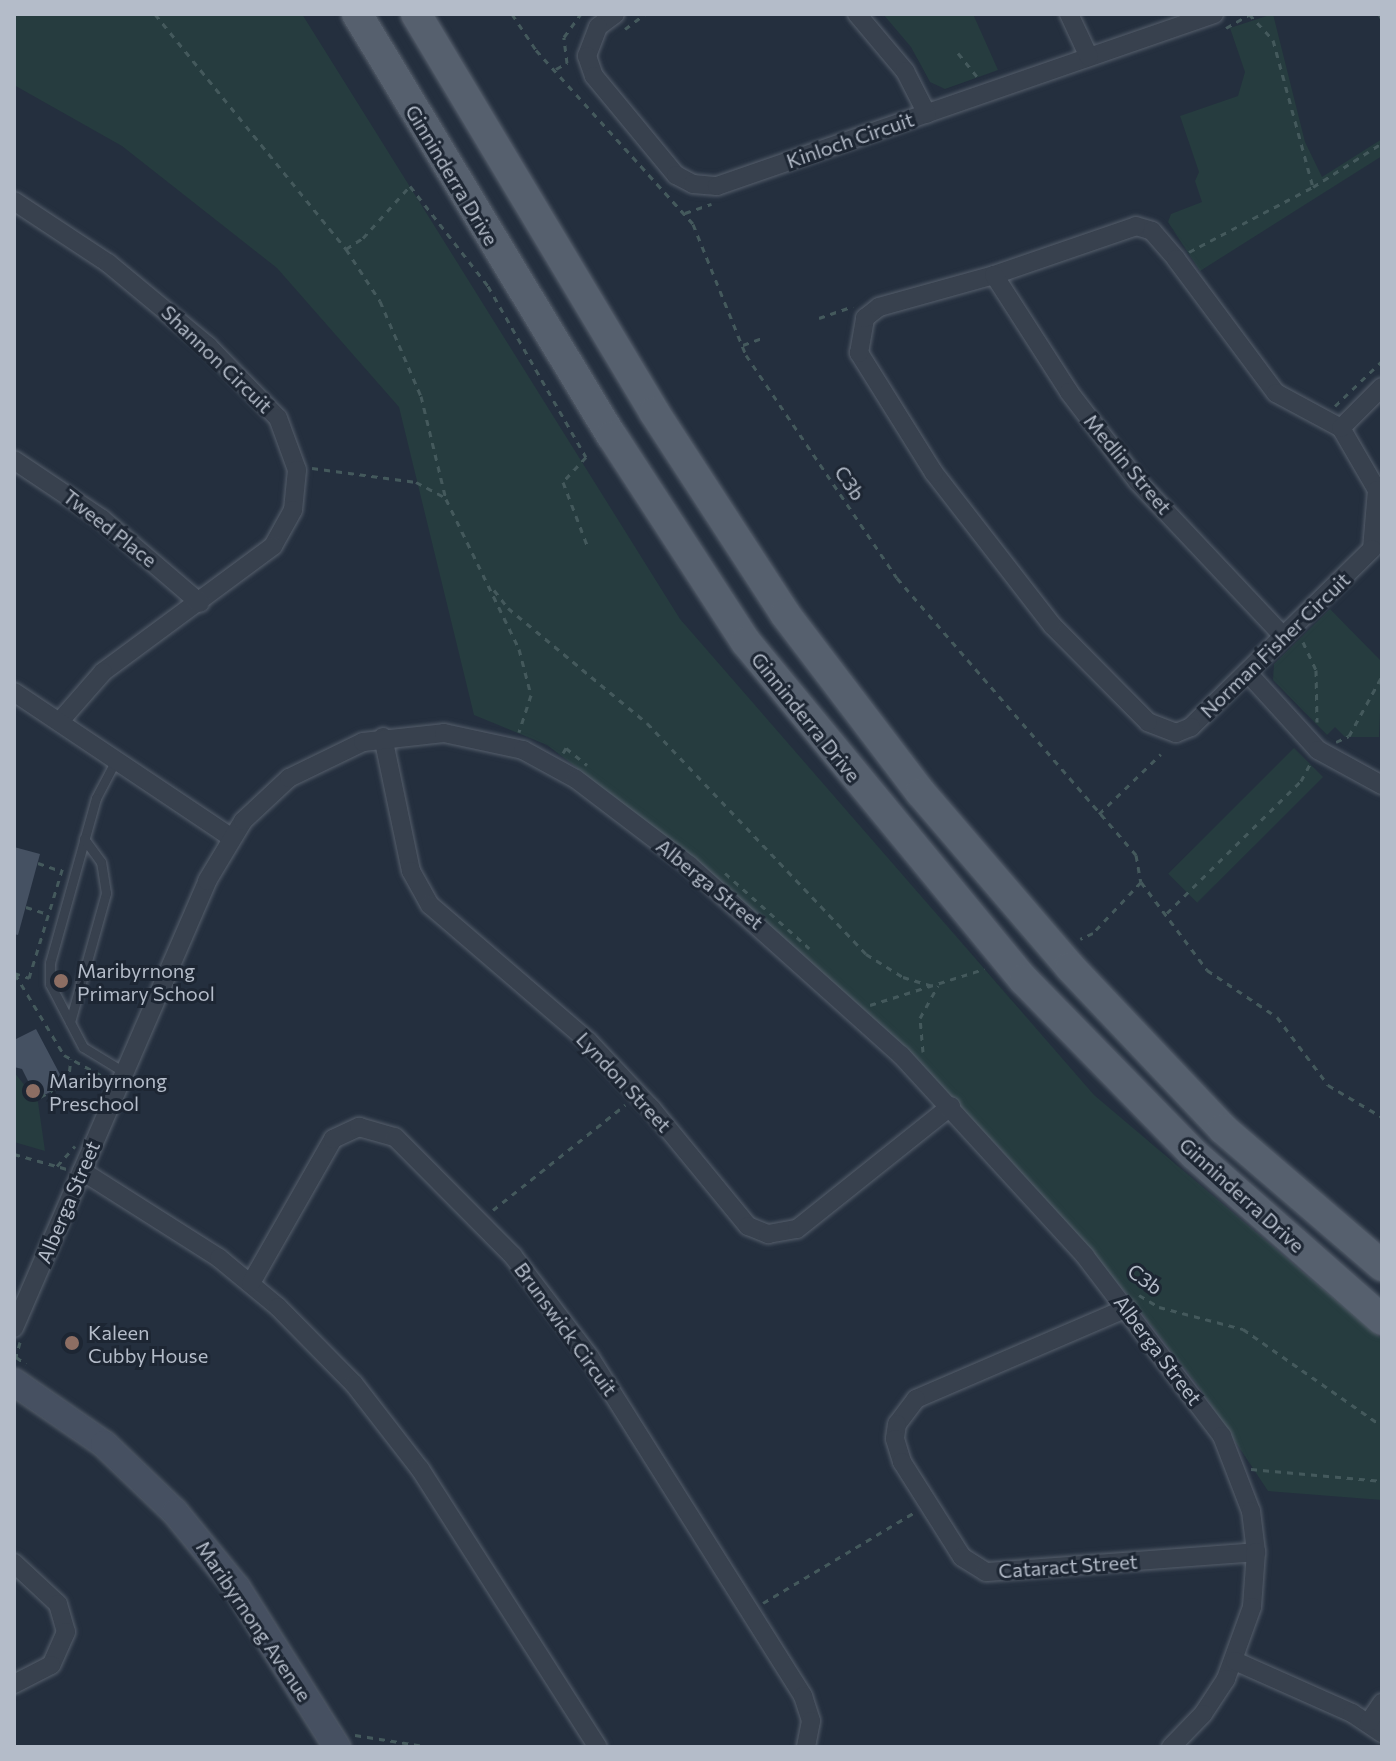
<!DOCTYPE html>
<html>
<head>
<meta charset="utf-8">
<style>
	body { margin:0 }
	#map { position:relative; width:1396px; height:1761px; overflow:hidden; background:#242f3e; font-family:Commissioner,sans-serif }
	div>[style] { position:absolute }
	[style*='--x'] { left:calc(var(--x)*1px); top:calc(var(--y)*1px); width:calc(var(--w)*1px); rotate:calc(var(--a)*1deg) }
	.green>* { inset:0; background:#263c3f; transform-origin:0 0 }
	.building>* { inset:0; background:#455162 }
	.path>* { height:3px; margin-top:-1.5px; transform-origin:0; background:repeating-linear-gradient(90deg,#44595c 0 6px,transparent 0 12px) }
	.roads { filter:drop-shadow(0 0 2px #565f6c) drop-shadow(0 0 2px #565f6c) }
	.lane>* { height:9px; margin:-4.5px; padding:0 4.5px; transform-origin:4.5px; border-radius:4.5px; background:#38414e }
	.street>* { height:18px; margin:-9px; padding:0 9px; transform-origin:9px; border-radius:9px; background:#38414e }
	.secondary>* { height:26px; margin:-13px; padding:0 13px; transform-origin:13px; border-radius:13px; background:#465061 }
	.primary>* { height:30px; margin:-15px; padding:0 15px; transform-origin:15px; border-radius:15px; background:#56606e }
	.dots>* { width:22px; height:22px; translate:-50% -50%; box-sizing:border-box; border:4px solid #1d2633; border-radius:50% }
	span { translate:-50% -50%; white-space:nowrap; text-align:center; line-height:1.15; -webkit-text-stroke:6px #1d2633; paint-order:stroke }
	.street-label { font-size:20px; color:#b4bcc9 }
	.poi-label { font-size:20px; color:#b4bcc9 }
	.left { translate:0 -50%; text-align:left }
	.frame { position:absolute; inset:0; border:16px solid #b4bcc9; pointer-events:none }
</style>
</head>
<body>
<div id="map">
	<div class="green">
		<i style="clip-path:polygon(14px 14px,302px 14px,680px 619px,1094px 1095px,1382px 1339px,1382px 1500px,1268px 1491px,1199px 1387px,1127px 1294px,996px 1144px,576px 767px,547px 745px,474px 715px,399px 407px,277px 268px,122px 146px,14px 85px)"></i>
		<i style="clip-path:polygon(883px 14px,973px 14px,998px 70px,945px 89px,930px 82px,911px 47px)"></i>
		<i style="clip-path:polygon(1273px 14px,1305px 142px,1322px 177px,1382px 139px,1382px 156px,1200px 271px,1168px 222px,1171px 214px,1202px 202px,1195px 181px,1199px 172px,1180px 116px,1238px 96px,1245px 72px,1230px 28px)"></i>
		<i style="clip-path:polygon(1330px 609px,1382px 662px,1379px 737px,1345px 737px,1335px 727px,1327px 735px,1273px 680px,1274px 664px)"></i>
		<i style="left:1294px;top:748px;width:41px;height:178px;rotate:45deg"></i>
		<i style="clip-path:polygon(14px 1072px,38px 1102px,45px 1151px,14px 1142px)"></i>
	</div>
	<div class="building">
		<i style="clip-path:polygon(14px 847px,40px 854px,18px 935px,14px 934px)"></i>
		<i style="clip-path:polygon(36px 1029px,65px 1084px,37px 1099px,22px 1069px,14px 1067px,14px 1040px)"></i>
	</div>
	<div class="path">
		<i style="--x:155;--y:14;--w:303;--a:50.9"></i>
		<i style="--x:346;--y:249;--w:62;--a:56.8"></i>
		<i style="--x:380;--y:301;--w:103;--a:66.7"></i>
		<i style="--x:421;--y:396;--w:106;--a:76.4"></i>
		<i style="--x:446;--y:499;--w:167;--a:64"></i>
		<i style="--x:519;--y:649;--w:48;--a:75.4"></i>
		<i style="--x:531;--y:695;--w:39;--a:108"></i>
		<i style="--x:512;--y:14;--w:43;--a:56.3"></i>
		<i style="--x:536;--y:50;--w:234;--a:47.9"></i>
		<i style="--x:693;--y:224;--w:141;--a:68"></i>
		<i style="--x:746;--y:355;--w:269;--a:55.9"></i>
		<i style="--x:897;--y:578;--w:366;--a:49.2"></i>
		<i style="--x:1136;--y:855;--w:27;--a:80"></i>
		<i style="--x:1141;--y:882;--w:70;--a:133.3"></i>
		<i style="--x:1093;--y:933;--w:14;--a:155"></i>
		<i style="--x:1249;--y:14;--w:35;--a:47"></i>
		<i style="--x:1273;--y:40;--w:152;--a:74.8"></i>
		<i style="--x:1313;--y:187;--w:82;--a:-32.5"></i>
		<i style="--x:1379;--y:14;--w:6;--a:59"></i>
		<i style="--x:1226;--y:28;--w:28;--a:-30"></i>
		<i style="--x:625;--y:29;--w:25;--a:-37"></i>
		<i style="--x:958;--y:53;--w:32;--a:51"></i>
		<i style="--x:556;--y:69;--w:13;--a:-29"></i>
		<i style="--x:567;--y:63;--w:26;--a:-97"></i>
		<i style="--x:564;--y:37;--w:29;--a:-54"></i>
		<i style="--x:685;--y:213;--w:28;--a:-19"></i>
		<i style="--x:346;--y:249;--w:20;--a:-33"></i>
		<i style="--x:363;--y:238;--w:70;--a:-47.9"></i>
		<i style="--x:410;--y:186;--w:127;--a:52"></i>
		<i style="--x:488;--y:286;--w:197;--a:60.2"></i>
		<i style="--x:586;--y:457;--w:34;--a:133"></i>
		<i style="--x:563;--y:482;--w:67;--a:69.1"></i>
		<i style="--x:1189;--y:252;--w:140;--a:-27.7"></i>
		<i style="--x:819;--y:318;--w:36;--a:-19"></i>
		<i style="--x:743;--y:345;--w:20;--a:-20"></i>
		<i style="--x:1335;--y:406;--w:65;--a:-43.8"></i>
		<i style="--x:312;--y:468;--w:105;--a:7.7"></i>
		<i style="--x:416;--y:482;--w:32;--a:28"></i>
		<i style="--x:494;--y:590;--w:23;--a:52"></i>
		<i style="--x:508;--y:608;--w:180;--a:39.6"></i>
		<i style="--x:647;--y:723;--w:318;--a:46.5"></i>
		<i style="--x:866;--y:954;--w:44;--a:31.9"></i>
		<i style="--x:903;--y:977;--w:30;--a:17"></i>
		<i style="--x:1303;--y:642;--w:31;--a:65"></i>
		<i style="--x:1316;--y:670;--w:52;--a:88.9"></i>
		<i style="--x:1336;--y:742;--w:14;--a:-25"></i>
		<i style="--x:1349;--y:736;--w:68;--a:-61.2"></i>
		<i style="--x:563;--y:753;--w:6;--a:-59"></i>
		<i style="--x:566;--y:748;--w:27;--a:39"></i>
		<i style="--x:1099;--y:814;--w:86;--a:-44.1"></i>
		<i style="--x:38;--y:863;--w:24;--a:19"></i>
		<i style="--x:725;--y:873;--w:113;--a:41.8"></i>
		<i style="--x:1141;--y:882;--w:110;--a:53.1"></i>
		<i style="--x:1207;--y:970;--w:84;--a:33.9"></i>
		<i style="--x:1277;--y:1017;--w:85;--a:53.1"></i>
		<i style="--x:1328;--y:1085;--w:63;--a:30.7"></i>
		<i style="--x:26;--y:907;--w:23;--a:18"></i>
		<i style="--x:1167;--y:913;--w:188;--a:-44.6"></i>
		<i style="--x:1301;--y:781;--w:19;--a:-62"></i>
		<i style="--x:14;--y:973;--w:16;--a:18"></i>
		<i style="--x:29;--y:978;--w:116;--a:-73"></i>
		<i style="--x:15;--y:974;--w:95;--a:58.8"></i>
		<i style="--x:64;--y:1055;--w:46;--a:28.8"></i>
		<i style="--x:870;--y:1005;--w:120;--a:-17.5"></i>
		<i style="--x:923;--y:1052;--w:34;--a:-95"></i>
		<i style="--x:920;--y:1018;--w:37;--a:-61"></i>
		<i style="--x:40;--y:1097;--w:31;--a:-27"></i>
		<i style="--x:68;--y:1083;--w:24;--a:-83"></i>
		<i style="--x:14;--y:1154;--w:55;--a:15.8"></i>
		<i style="--x:57;--y:1166;--w:27;--a:-48"></i>
		<i style="--x:493;--y:1210;--w:169;--a:-38.5"></i>
		<i style="--x:1139;--y:1295;--w:23;--a:31"></i>
		<i style="--x:1159;--y:1307;--w:87;--a:14.7"></i>
		<i style="--x:1243;--y:1329;--w:169;--a:34.9"></i>
		<i style="--x:20;--y:1342;--w:16;--a:105"></i>
		<i style="--x:16;--y:1357;--w:12;--a:35"></i>
		<i style="--x:1251;--y:1469;--w:132;--a:5.2"></i>
		<i style="--x:763;--y:1603;--w:177;--a:-30.9"></i>
		<i style="--x:355;--y:1735;--w:76;--a:9.1"></i>
	</div>
	<div class="roads">
		<div class="lane">
			<i style="--x:117;--y:758;--w:45;--a:117.7"></i>
			<i style="--x:96;--y:798;--w:171;--a:105.6"></i>
			<i style="--x:50;--y:963;--w:21;--a:90"></i>
			<i style="--x:50;--y:984;--w:71;--a:62.4"></i>
			<i style="--x:83;--y:1047;--w:48;--a:31.4"></i>
			<i style="--x:70;--y:1022;--w:134;--a:-74.4"></i>
			<i style="--x:106;--y:893;--w:31;--a:-99"></i>
			<i style="--x:101;--y:862;--w:29;--a:-126"></i>
		</div>
		<div class="street">
			<i style="--x:615;--y:14;--w:21;--a:143"></i>
			<i style="--x:598;--y:27;--w:31;--a:111"></i>
			<i style="--x:587;--y:56;--w:21;--a:71"></i>
			<i style="--x:594;--y:76;--w:129;--a:50.4"></i>
			<i style="--x:676;--y:175;--w:19;--a:28"></i>
			<i style="--x:693;--y:184;--w:24;--a:5"></i>
			<i style="--x:717;--y:186;--w:526;--a:-19.09"></i>
			<i style="--x:857;--y:14;--w:75;--a:49.9"></i>
			<i style="--x:905;--y:71;--w:48;--a:62.9"></i>
			<i style="--x:1069;--y:14;--w:47;--a:65.1"></i>
			<i style="--x:14;--y:201;--w:113;--a:33.4"></i>
			<i style="--x:108;--y:263;--w:130;--a:39.7"></i>
			<i style="--x:208;--y:346;--w:100;--a:45.8"></i>
			<i style="--x:278;--y:418;--w:55;--a:69.9"></i>
			<i style="--x:297;--y:470;--w:40;--a:95.7"></i>
			<i style="--x:293;--y:510;--w:41;--a:119.1"></i>
			<i style="--x:273;--y:546;--w:212;--a:143.5"></i>
			<i style="--x:103;--y:672;--w:64;--a:131.2"></i>
			<i style="--x:1136;--y:226;--w:17;--a:17"></i>
			<i style="--x:1152;--y:231;--w:37;--a:49"></i>
			<i style="--x:1176;--y:259;--w:167;--a:53.3"></i>
			<i style="--x:1276;--y:393;--w:74;--a:28.3"></i>
			<i style="--x:1341;--y:428;--w:72;--a:59.9"></i>
			<i style="--x:1377;--y:490;--w:59;--a:94.8"></i>
			<i style="--x:1372;--y:549;--w:254;--a:135.5"></i>
			<i style="--x:1191;--y:727;--w:16;--a:158"></i>
			<i style="--x:1176;--y:733;--w:30;--a:-159"></i>
			<i style="--x:1148;--y:722;--w:136;--a:-134.7"></i>
			<i style="--x:1052;--y:625;--w:192;--a:-127.8"></i>
			<i style="--x:934;--y:473;--w:142;--a:-122"></i>
			<i style="--x:859;--y:353;--w:36;--a:-80"></i>
			<i style="--x:865;--y:318;--w:18;--a:-38"></i>
			<i style="--x:879;--y:307;--w:119;--a:-15.5"></i>
			<i style="--x:994;--y:275;--w:150;--a:-19"></i>
			<i style="--x:994;--y:275;--w:139;--a:57.3"></i>
			<i style="--x:1069;--y:392;--w:113;--a:52.5"></i>
			<i style="--x:1138;--y:482;--w:212;--a:46.7"></i>
			<i style="--x:1341;--y:428;--w:58;--a:-45"></i>
			<i style="--x:14;--y:460;--w:106;--a:33.8"></i>
			<i style="--x:102;--y:519;--w:129;--a:40.6"></i>
			<i style="--x:1247;--y:672;--w:105;--a:47.7"></i>
			<i style="--x:1318;--y:750;--w:73;--a:28.7"></i>
			<i style="--x:14;--y:692;--w:261;--a:33.8"></i>
			<i style="--x:383;--y:737;--w:137;--a:78.2"></i>
			<i style="--x:411;--y:871;--w:39;--a:61"></i>
			<i style="--x:430;--y:905;--w:208;--a:40.7"></i>
			<i style="--x:588;--y:1041;--w:92;--a:46.8"></i>
			<i style="--x:651;--y:1108;--w:153;--a:50.6"></i>
			<i style="--x:748;--y:1226;--w:22;--a:22"></i>
			<i style="--x:768;--y:1234;--w:29;--a:-10"></i>
			<i style="--x:797;--y:1229;--w:197;--a:-38.6"></i>
			<i style="--x:82;--y:1171;--w:162;--a:32.4"></i>
			<i style="--x:219;--y:1258;--w:77;--a:39.7"></i>
			<i style="--x:278;--y:1307;--w:108;--a:45.4"></i>
			<i style="--x:354;--y:1384;--w:108;--a:52.2"></i>
			<i style="--x:420;--y:1469;--w:330;--a:57.4"></i>
			<i style="--x:251;--y:1283;--w:166;--a:-60.3"></i>
			<i style="--x:333;--y:1139;--w:29;--a:-25"></i>
			<i style="--x:359;--y:1127;--w:37;--a:16"></i>
			<i style="--x:395;--y:1137;--w:168;--a:45.2"></i>
			<i style="--x:513;--y:1256;--w:126;--a:52.8"></i>
			<i style="--x:589;--y:1356;--w:402;--a:57.8"></i>
			<i style="--x:803;--y:1696;--w:26;--a:72"></i>
			<i style="--x:811;--y:1721;--w:26;--a:101"></i>
			<i style="--x:1127;--y:1308;--w:230;--a:156.7"></i>
			<i style="--x:916;--y:1399;--w:31;--a:127"></i>
			<i style="--x:897;--y:1424;--w:15;--a:98"></i>
			<i style="--x:895;--y:1439;--w:24;--a:73"></i>
			<i style="--x:902;--y:1462;--w:112;--a:57.7"></i>
			<i style="--x:962;--y:1557;--w:28;--a:32"></i>
			<i style="--x:986;--y:1572;--w:271;--a:-4.2"></i>
			<i style="--x:14;--y:1328;--w:487;--a:-66.6"></i>
			<i style="--x:207;--y:881;--w:70;--a:-59"></i>
			<i style="--x:243;--y:821;--w:63;--a:-43.1"></i>
			<i style="--x:289;--y:778;--w:82;--a:-25.9"></i>
			<i style="--x:363;--y:742;--w:81;--a:-6.3"></i>
			<i style="--x:444;--y:733;--w:81;--a:12.1"></i>
			<i style="--x:523;--y:750;--w:60;--a:28.7"></i>
			<i style="--x:576;--y:779;--w:142;--a:37.3"></i>
			<i style="--x:689;--y:865;--w:285;--a:41.9"></i>
			<i style="--x:901;--y:1055;--w:273;--a:47.5"></i>
			<i style="--x:1085;--y:1256;--w:226;--a:52.7"></i>
			<i style="--x:1222;--y:1436;--w:80;--a:68.9"></i>
			<i style="--x:1251;--y:1511;--w:41;--a:83"></i>
			<i style="--x:1256;--y:1552;--w:55;--a:94.2"></i>
			<i style="--x:1252;--y:1607;--w:77;--a:109.9"></i>
			<i style="--x:1226;--y:1679;--w:42;--a:123.3"></i>
			<i style="--x:1203;--y:1714;--w:46;--a:134.1"></i>
			<i style="--x:14;--y:1563;--w:60;--a:43"></i>
			<i style="--x:58;--y:1604;--w:29;--a:74"></i>
			<i style="--x:66;--y:1632;--w:36;--a:114"></i>
			<i style="--x:51;--y:1665;--w:42;--a:152.8"></i>
			<i style="--x:1235;--y:1661;--w:128;--a:24"></i>
			<i style="--x:1352;--y:1713;--w:36;--a:34"></i>
			<i style="--x:1369;--y:1722;--w:23;--a:-56"></i>
		</div>
		<div class="secondary">
			<i style="--x:14;--y:1382;--w:109;--a:34.6"></i>
			<i style="--x:104;--y:1444;--w:98;--a:43.8"></i>
			<i style="--x:175;--y:1512;--w:98;--a:50.8"></i>
			<i style="--x:237;--y:1588;--w:188;--a:57.8"></i>
		</div>
		<div class="primary">
			<i style="--x:357;--y:14;--w:493;--a:58.9"></i>
			<i style="--x:612;--y:436;--w:246;--a:57"></i>
			<i style="--x:746;--y:642;--w:438;--a:50.6"></i>
			<i style="--x:1024;--y:980;--w:245;--a:45.7"></i>
			<i style="--x:1195;--y:1155;--w:249;--a:41.4"></i>
			<i style="--x:416;--y:14;--w:464;--a:59.1"></i>
			<i style="--x:654;--y:412;--w:241;--a:57"></i>
			<i style="--x:785;--y:614;--w:225;--a:52.8"></i>
			<i style="--x:921;--y:793;--w:229;--a:49.4"></i>
			<i style="--x:1070;--y:967;--w:223;--a:46.6"></i>
			<i style="--x:1223;--y:1129;--w:210;--a:40.7"></i>
		</div>
	</div>
	<div class="dots">
		<i style="left:61px;top:981px;background:#8d6e63"></i>
		<i style="left:33px;top:1091px;background:#8d6e63"></i>
		<i style="left:72px;top:1343px;background:#8d6e63"></i>
	</div>
	<div class="street-label">
		<span style="left:850px;top:140px;rotate:-19deg">Kinloch Circuit</span>
		<span style="left:452px;top:175px;rotate:59deg">Ginninderra Drive</span>
		<span style="left:217px;top:359px;rotate:44deg">Shannon Circuit</span>
		<span style="left:1128px;top:464px;rotate:50deg">Medlin Street</span>
		<span style="left:850px;top:483px;rotate:56deg">C3b</span>
		<span style="left:110px;top:528px;rotate:38deg">Tweed Place</span>
		<span style="left:1275px;top:645px;rotate:-44deg">Norman Fisher Circuit</span>
		<span style="left:806px;top:717px;rotate:51deg">Ginninderra Drive</span>
		<span style="left:710px;top:884px;rotate:39deg">Alberga Street</span>
		<span style="left:624px;top:1082px;rotate:47deg">Lyndon Street</span>
		<span style="left:1242px;top:1195px;rotate:42deg">Ginninderra Drive</span>
		<span style="left:68px;top:1202px;rotate:-67deg">Alberga Street</span>
		<span style="left:1145px;top:1279px;rotate:36deg">C3b</span>
		<span style="left:566px;top:1329px;rotate:54deg">Brunswick Circuit</span>
		<span style="left:1158px;top:1350px;rotate:53deg">Alberga Street</span>
		<span style="left:1068px;top:1566px;rotate:-4deg">Cataract Street</span>
		<span style="left:254px;top:1621px;rotate:56deg">Maribyrnong Avenue</span>
	</div>
	<div class="poi-label">
		<span class="left" style="left:77px;top:982px">Maribyrnong<br>Primary School</span>
		<span class="left" style="left:49px;top:1092px">Maribyrnong<br>Preschool</span>
		<span class="left" style="left:88px;top:1344px">Kaleen<br>Cubby House</span>
	</div>
	<div class="frame"></div>
</div>
</body>
</html>
